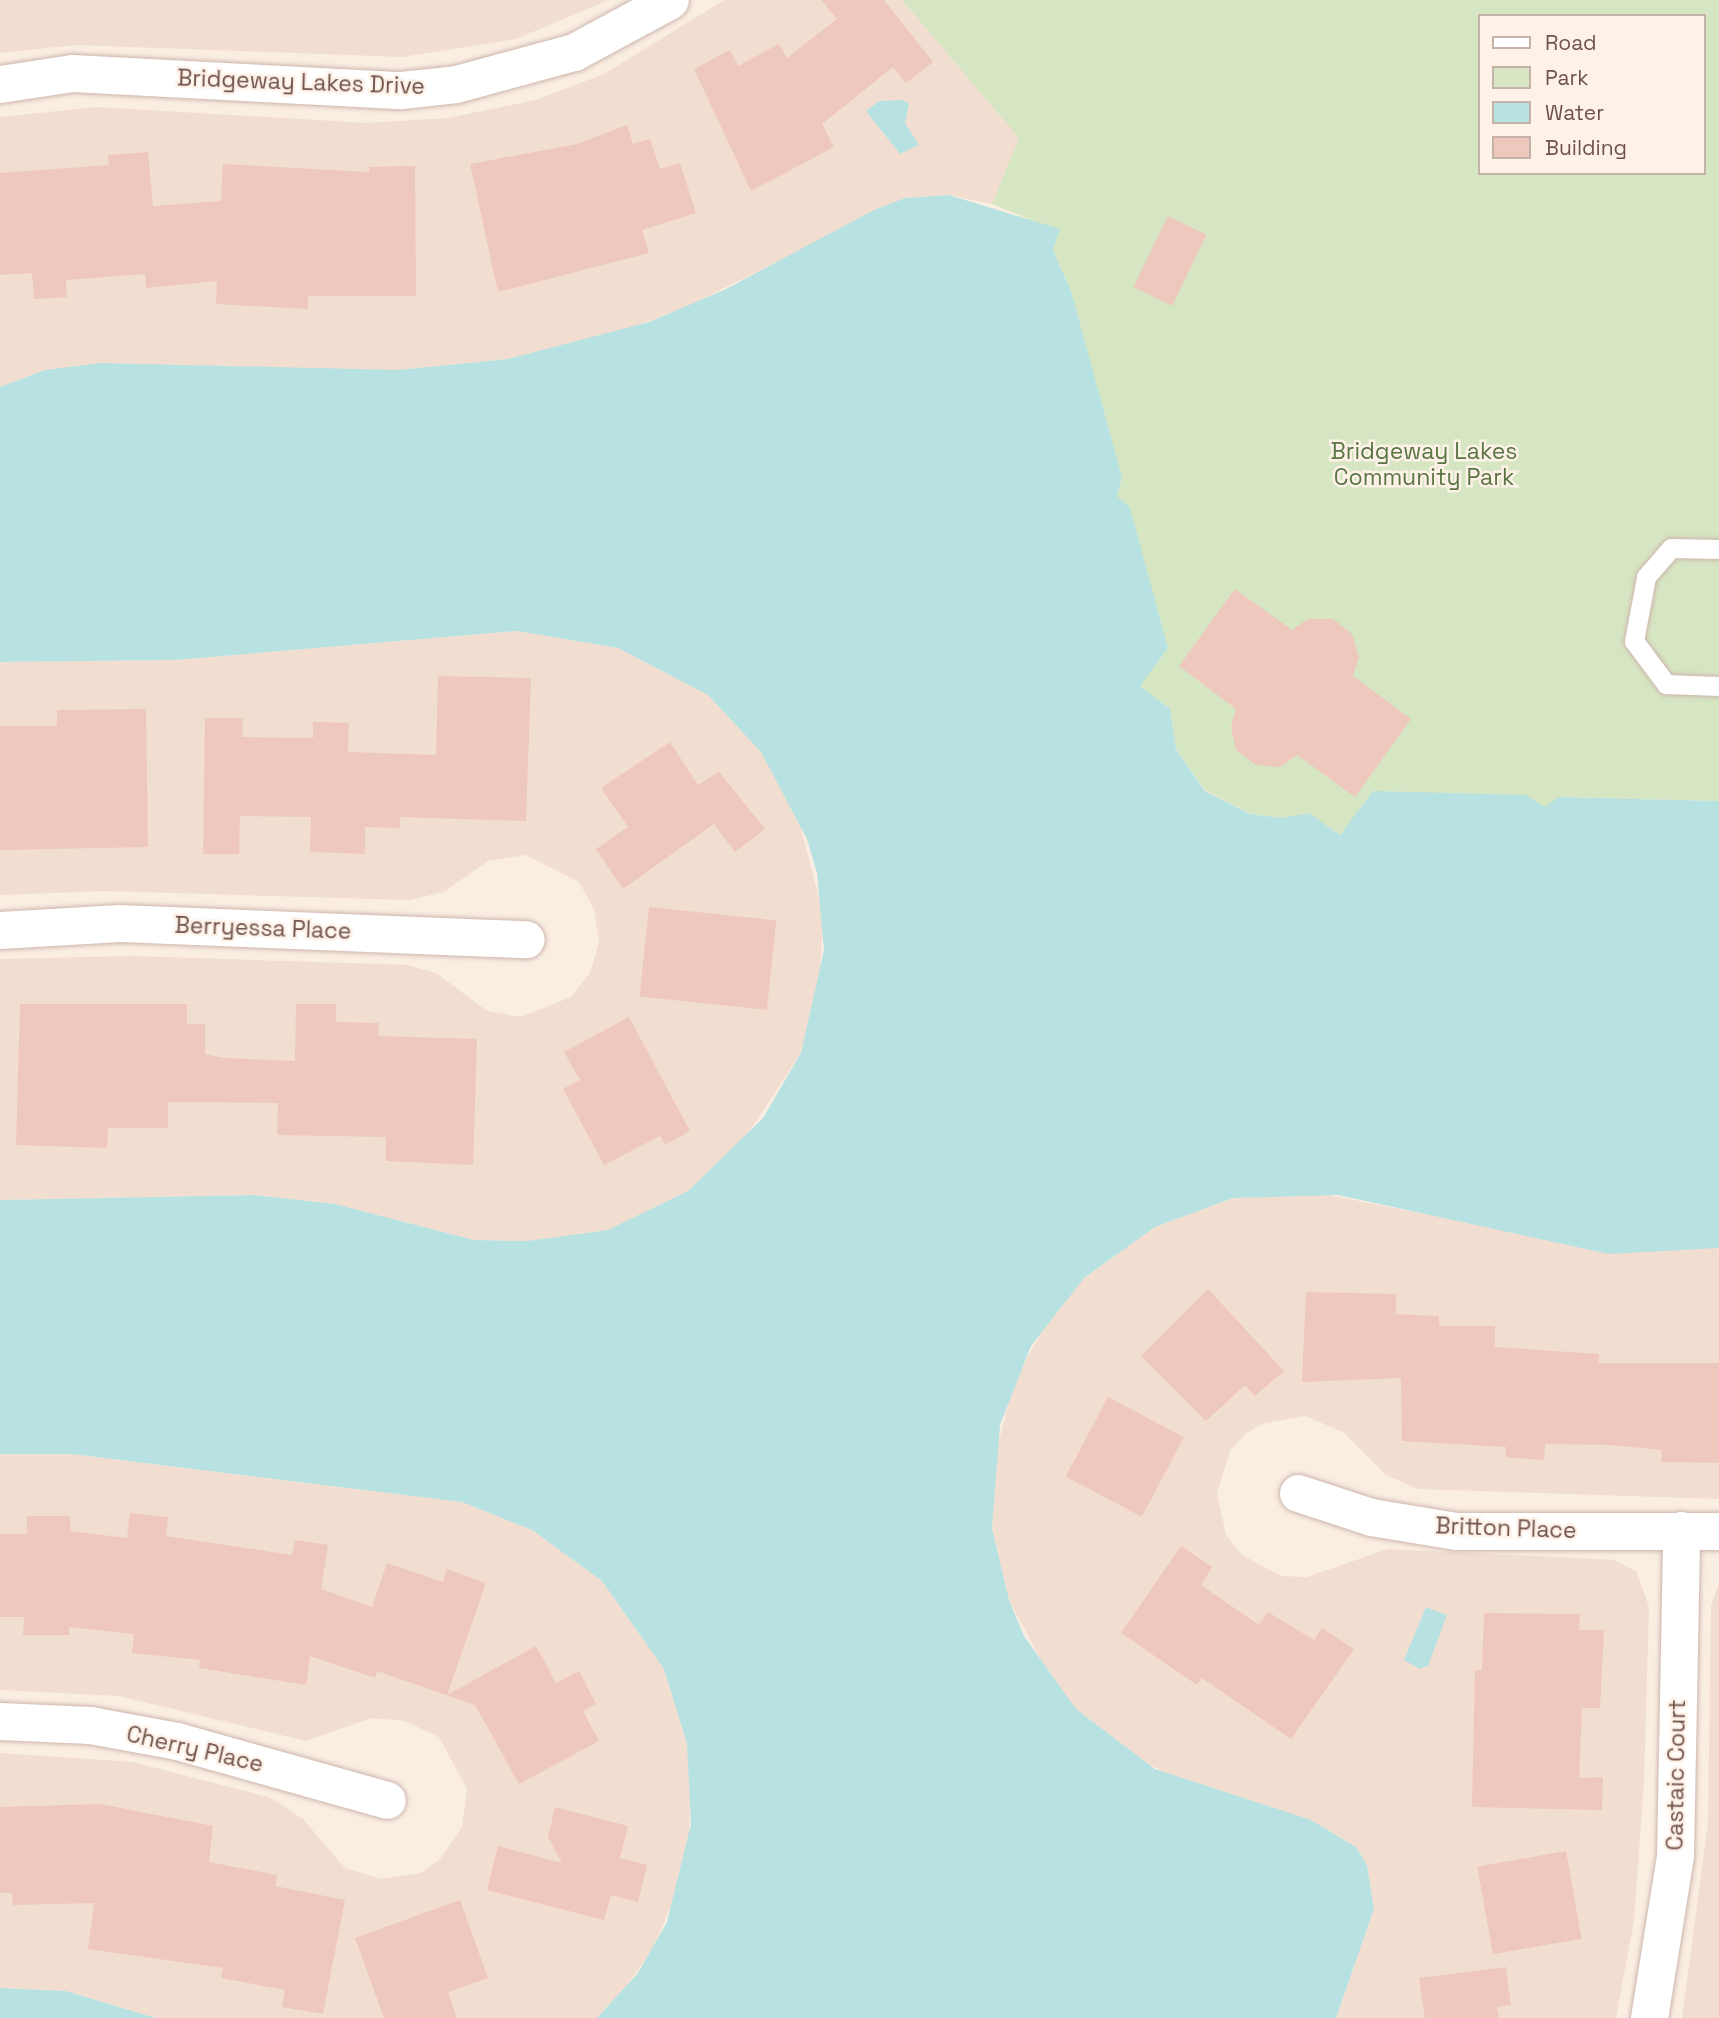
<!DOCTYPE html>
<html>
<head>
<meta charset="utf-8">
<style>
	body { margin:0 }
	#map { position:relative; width:1719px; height:2018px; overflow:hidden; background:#faede2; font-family:"Space Grotesk",sans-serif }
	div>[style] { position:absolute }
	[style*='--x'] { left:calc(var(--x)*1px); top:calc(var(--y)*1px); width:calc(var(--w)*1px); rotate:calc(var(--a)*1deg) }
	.residential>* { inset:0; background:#f1ded1 }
	.green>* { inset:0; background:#d6e6c2 }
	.water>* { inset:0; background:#b8e2e2 }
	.building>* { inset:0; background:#eec8bc; transform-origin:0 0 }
	.roads { filter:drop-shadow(0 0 2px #cdb6ad) drop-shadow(0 0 2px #cdb6ad) }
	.lane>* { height:19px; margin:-9.5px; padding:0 9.5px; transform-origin:9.5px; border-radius:9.5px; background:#fff }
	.street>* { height:37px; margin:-18.5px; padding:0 18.5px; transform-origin:18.5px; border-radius:18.5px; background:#fff }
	span { translate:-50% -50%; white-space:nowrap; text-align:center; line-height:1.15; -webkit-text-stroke:5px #fef2e8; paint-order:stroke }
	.street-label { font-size:23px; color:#70524b }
	.park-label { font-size:23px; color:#597543 }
	.legend { position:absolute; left:1478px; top:14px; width:228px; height:161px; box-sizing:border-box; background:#fef2e8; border:2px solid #c5b2a9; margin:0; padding:9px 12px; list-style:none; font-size:21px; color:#70524b }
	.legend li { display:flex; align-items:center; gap:14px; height:35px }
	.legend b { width:35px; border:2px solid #c5b2a9 }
</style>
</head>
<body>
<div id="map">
	<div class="residential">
		<i style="clip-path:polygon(0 0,609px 0,516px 39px,403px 57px,76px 45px,0 53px)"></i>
		<i style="clip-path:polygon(724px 0,902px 0,1020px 138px,992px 204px,949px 195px,905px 198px,686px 307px,614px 334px,508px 359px,398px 370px,46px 370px,0 387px,0 117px,97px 107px,367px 123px,448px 118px,536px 100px,604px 74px)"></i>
		<i style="clip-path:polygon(517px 631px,618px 648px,708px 695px,761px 752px,796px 810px,823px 913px,820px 980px,801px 1053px,741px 1144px,688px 1191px,649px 1214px,608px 1230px,527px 1241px,474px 1240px,335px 1204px,254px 1195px,0 1200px,0 959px,132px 956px,408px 965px,436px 973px,487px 1011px,521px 1017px,571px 997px,590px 973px,599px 942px,594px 909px,579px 882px,526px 855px,488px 861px,444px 892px,409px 900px,105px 891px,0 895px,0 662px,175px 660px)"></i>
		<i style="clip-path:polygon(1309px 1191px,1505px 1230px,1719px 1248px,1719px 1499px,1418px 1489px,1386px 1475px,1343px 1432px,1305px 1416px,1264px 1423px,1245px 1434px,1230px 1451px,1217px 1493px,1226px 1535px,1242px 1555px,1281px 1576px,1307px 1577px,1388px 1549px,1614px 1560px,1637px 1572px,1649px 1607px,1644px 1782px,1634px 1920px,1616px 2018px,1336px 2018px,1374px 1909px,1367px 1865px,1356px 1847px,1311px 1820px,1180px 1781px,1131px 1754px,1076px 1709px,1050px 1677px,1009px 1600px,992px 1528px,993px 1465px,1014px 1381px,1053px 1312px,1084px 1278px,1155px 1227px,1233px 1198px)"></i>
		<i style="clip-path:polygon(0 1454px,72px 1454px,462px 1502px,532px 1530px,602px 1581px,664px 1669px,687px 1744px,691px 1780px,688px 1855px,678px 1889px,652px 1950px,618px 1998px,597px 2018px,156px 2018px,66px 1991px,0 1988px,0 1753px,133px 1762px,271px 1798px,303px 1819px,345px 1868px,381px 1879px,421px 1873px,440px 1859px,462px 1827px,467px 1789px,439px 1737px,405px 1721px,371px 1718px,306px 1741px,119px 1696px,0 1690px)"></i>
		<i style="clip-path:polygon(1719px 1583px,1719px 2018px,1682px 2018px,1708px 1822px,1711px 1606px)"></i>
	</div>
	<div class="green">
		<i style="clip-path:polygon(evenodd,902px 0,1719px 0,1719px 801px,1560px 797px,1545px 807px,1531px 801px,1340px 835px,1309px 813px,1282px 818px,1250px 814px,1205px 790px,1176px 749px,1170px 709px,1140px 686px,1124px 505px,1117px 496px,1071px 291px,1053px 250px,1027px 218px,992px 204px,1019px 138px,902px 0,1479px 16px,1703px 16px,1703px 173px,1479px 173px,1479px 16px)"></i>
	</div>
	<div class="water">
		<i style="clip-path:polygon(903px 100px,909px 104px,905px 123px,919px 145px,900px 154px,866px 111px,879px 101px)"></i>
		<i style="clip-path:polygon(949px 195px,1060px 229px,1053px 250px,1071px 291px,1122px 477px,1117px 496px,1130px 508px,1168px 648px,1140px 686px,1170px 709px,1176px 749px,1205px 791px,1250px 814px,1282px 818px,1309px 813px,1340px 835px,1373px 791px,1526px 795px,1545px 807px,1559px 797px,1719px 801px,1719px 1248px,1609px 1254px,1338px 1195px,1233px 1198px,1155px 1227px,1084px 1278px,1031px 1346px,1000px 1425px,992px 1528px,1009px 1600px,1024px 1636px,1076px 1709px,1155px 1769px,1311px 1820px,1356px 1847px,1367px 1865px,1374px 1909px,1336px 2018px,597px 2018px,638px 1973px,667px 1922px,691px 1824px,687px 1744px,664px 1669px,602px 1581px,532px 1530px,462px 1502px,72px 1454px,0 1454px,0 1200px,254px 1195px,335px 1204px,474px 1240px,527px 1241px,608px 1230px,688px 1191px,763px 1118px,801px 1053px,824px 950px,817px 873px,807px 839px,761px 752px,708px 695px,618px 648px,517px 631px,175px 660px,0 662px,0 387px,45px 370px,100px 363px,398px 370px,508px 359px,649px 322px,724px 290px,874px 210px,905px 198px)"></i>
		<i style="clip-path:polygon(1426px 1607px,1447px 1615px,1428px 1666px,1420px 1669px,1404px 1660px)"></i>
		<i style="clip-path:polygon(0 1988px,66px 1991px,156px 2018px,0 2018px)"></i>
	</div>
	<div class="building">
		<i style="clip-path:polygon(821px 0,884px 0,933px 62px,906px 83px,893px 67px,822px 124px,834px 147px,751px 191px,694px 69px,730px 50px,738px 66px,779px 44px,787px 58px,837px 19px)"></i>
		<i style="clip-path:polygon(627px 125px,633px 144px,650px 139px,660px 169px,680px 163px,696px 213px,642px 230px,649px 253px,498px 292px,470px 164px,577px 144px)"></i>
		<i style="clip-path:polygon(148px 152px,153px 206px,221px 201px,223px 164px,369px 172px,369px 167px,415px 166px,416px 296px,308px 296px,308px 309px,216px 304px,217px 281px,146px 288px,145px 274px,66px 280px,67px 297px,34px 299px,32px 273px,0 275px,0 173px,109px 165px,108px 155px)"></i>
		<i style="left:1168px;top:216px;width:43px;height:79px;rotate:26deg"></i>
		<i style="clip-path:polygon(1235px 589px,1292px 630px,1308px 619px,1333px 619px,1352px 634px,1359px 657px,1353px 676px,1411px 719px,1355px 797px,1297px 755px,1280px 767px,1256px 765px,1236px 750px,1231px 727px,1236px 709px,1179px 666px)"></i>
		<i style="clip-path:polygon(438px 676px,531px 678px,526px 821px,400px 817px,400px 828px,365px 827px,365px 854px,310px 852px,311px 817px,240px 816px,239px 854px,203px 854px,205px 718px,243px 718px,242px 737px,313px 738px,313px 722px,349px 723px,348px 752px,436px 755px)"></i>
		<i style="clip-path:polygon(146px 709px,148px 847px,0 850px,0 726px,57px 726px,57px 710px)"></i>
		<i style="clip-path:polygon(670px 742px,698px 785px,719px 772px,765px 829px,735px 852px,714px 824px,623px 889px,596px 849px,628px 827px,601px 788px)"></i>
		<i style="left:649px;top:907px;width:128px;height:90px;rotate:6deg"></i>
		<i style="clip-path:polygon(20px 1004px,187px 1004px,187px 1024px,205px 1024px,205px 1054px,225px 1058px,295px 1061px,296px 1004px,336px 1004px,336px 1022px,379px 1023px,378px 1036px,477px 1039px,473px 1165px,386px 1161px,386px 1137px,277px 1135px,278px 1103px,168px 1102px,168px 1128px,108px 1128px,107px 1148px,16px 1145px)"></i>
		<i style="clip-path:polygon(629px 1017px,690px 1131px,665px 1145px,660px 1136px,604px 1165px,563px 1089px,580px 1080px,564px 1052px)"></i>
		<i style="clip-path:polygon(1208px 1289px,1284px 1371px,1255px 1396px,1245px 1385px,1206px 1421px,1141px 1356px)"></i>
		<i style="clip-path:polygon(1306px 1292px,1396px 1294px,1396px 1314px,1439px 1316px,1439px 1326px,1495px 1326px,1495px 1347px,1599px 1354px,1599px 1363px,1719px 1363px,1719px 1463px,1661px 1462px,1662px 1450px,1610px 1445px,1545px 1444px,1544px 1460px,1506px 1457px,1506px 1447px,1402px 1441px,1401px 1378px,1302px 1382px)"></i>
		<i style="left:1108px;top:1397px;width:86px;height:90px;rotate:28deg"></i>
		<i style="clip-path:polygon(130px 1513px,168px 1517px,166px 1536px,292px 1555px,295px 1540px,328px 1545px,321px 1589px,372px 1607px,387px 1563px,443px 1582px,447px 1569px,486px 1583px,447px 1695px,536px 1646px,556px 1683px,579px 1671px,596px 1704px,583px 1711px,599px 1741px,519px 1784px,475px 1705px,377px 1671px,375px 1678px,310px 1656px,306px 1685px,199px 1668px,200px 1660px,132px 1653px,134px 1634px,69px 1627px,69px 1635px,23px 1635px,24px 1617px,0 1617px,0 1534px,27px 1534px,27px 1516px,70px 1516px,70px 1531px,127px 1538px)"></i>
		<i style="clip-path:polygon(1181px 1546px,1212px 1567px,1201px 1585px,1259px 1625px,1268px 1612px,1314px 1640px,1322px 1628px,1354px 1649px,1291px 1739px,1202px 1678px,1197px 1685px,1121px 1633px)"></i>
		<i style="clip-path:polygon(1484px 1613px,1580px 1614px,1579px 1630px,1604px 1630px,1600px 1708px,1582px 1708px,1579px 1778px,1603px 1777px,1602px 1810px,1472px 1807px,1475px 1670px,1482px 1670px)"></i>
		<i style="clip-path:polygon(100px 1804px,213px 1826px,209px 1862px,277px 1875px,275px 1886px,345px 1900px,323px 2014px,282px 2007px,285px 1990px,221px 1978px,223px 1968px,88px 1949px,94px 1903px,13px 1905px,12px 1893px,0 1893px,0 1807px)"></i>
		<i style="clip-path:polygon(555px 1807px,628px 1826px,620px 1858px,647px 1865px,638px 1902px,611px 1895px,604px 1920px,487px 1890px,498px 1846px,562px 1863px,548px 1837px)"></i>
		<i style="left:1566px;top:1851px;width:89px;height:90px;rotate:80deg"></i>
		<i style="clip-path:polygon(460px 1900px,488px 1978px,448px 1992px,457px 2018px,384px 2018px,355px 1938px)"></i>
		<i style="clip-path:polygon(1506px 1967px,1511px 2005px,1497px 2007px,1499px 2018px,1425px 2018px,1419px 1978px)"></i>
	</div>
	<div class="roads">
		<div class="lane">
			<i style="--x:1719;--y:549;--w:48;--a:-178.8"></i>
			<i style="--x:1671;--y:548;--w:38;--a:131"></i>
			<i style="--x:1646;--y:577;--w:65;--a:100.6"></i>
			<i style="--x:1634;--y:641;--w:54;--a:53.3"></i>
			<i style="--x:1666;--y:684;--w:53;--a:2.2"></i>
		</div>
		<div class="street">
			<i style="--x:0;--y:84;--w:73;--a:-8.7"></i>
			<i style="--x:72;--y:73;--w:329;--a:3"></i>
			<i style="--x:401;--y:90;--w:55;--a:-6.2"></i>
			<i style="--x:456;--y:84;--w:122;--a:-15.2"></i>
			<i style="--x:574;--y:52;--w:109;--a:-28.4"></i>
			<i style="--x:0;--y:930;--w:120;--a:-3.3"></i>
			<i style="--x:120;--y:923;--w:406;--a:2.3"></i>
			<i style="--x:1298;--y:1493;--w:77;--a:18.2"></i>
			<i style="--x:1371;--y:1517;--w:86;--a:9.4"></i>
			<i style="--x:1456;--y:1531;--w:263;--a:0"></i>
			<i style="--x:0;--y:1721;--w:90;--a:2.5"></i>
			<i style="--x:90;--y:1725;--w:88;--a:10.4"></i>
			<i style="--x:177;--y:1741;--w:218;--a:15.7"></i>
			<i style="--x:1649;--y:2018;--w:164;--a:-80.9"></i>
			<i style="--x:1675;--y:1856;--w:326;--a:-88.9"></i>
		</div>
	</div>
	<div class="street-label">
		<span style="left:301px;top:82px;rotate:2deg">Bridgeway Lakes Drive</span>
		<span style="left:263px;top:928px;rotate:2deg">Berryessa Place</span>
		<span style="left:1506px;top:1528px;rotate:2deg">Britton Place</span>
		<span style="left:195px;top:1749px;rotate:13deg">Cherry Place</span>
		<span style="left:1676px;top:1775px;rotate:-89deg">Castaic Court</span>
	</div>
	<div class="park-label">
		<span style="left:1424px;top:464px">Bridgeway Lakes<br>Community Park</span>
	</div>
	<ul class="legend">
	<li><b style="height:9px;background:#fff"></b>Road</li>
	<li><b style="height:19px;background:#d6e6c2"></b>Park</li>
	<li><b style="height:19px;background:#b8e2e2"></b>Water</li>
	<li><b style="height:19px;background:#eec8bc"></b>Building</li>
	</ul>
</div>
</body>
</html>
